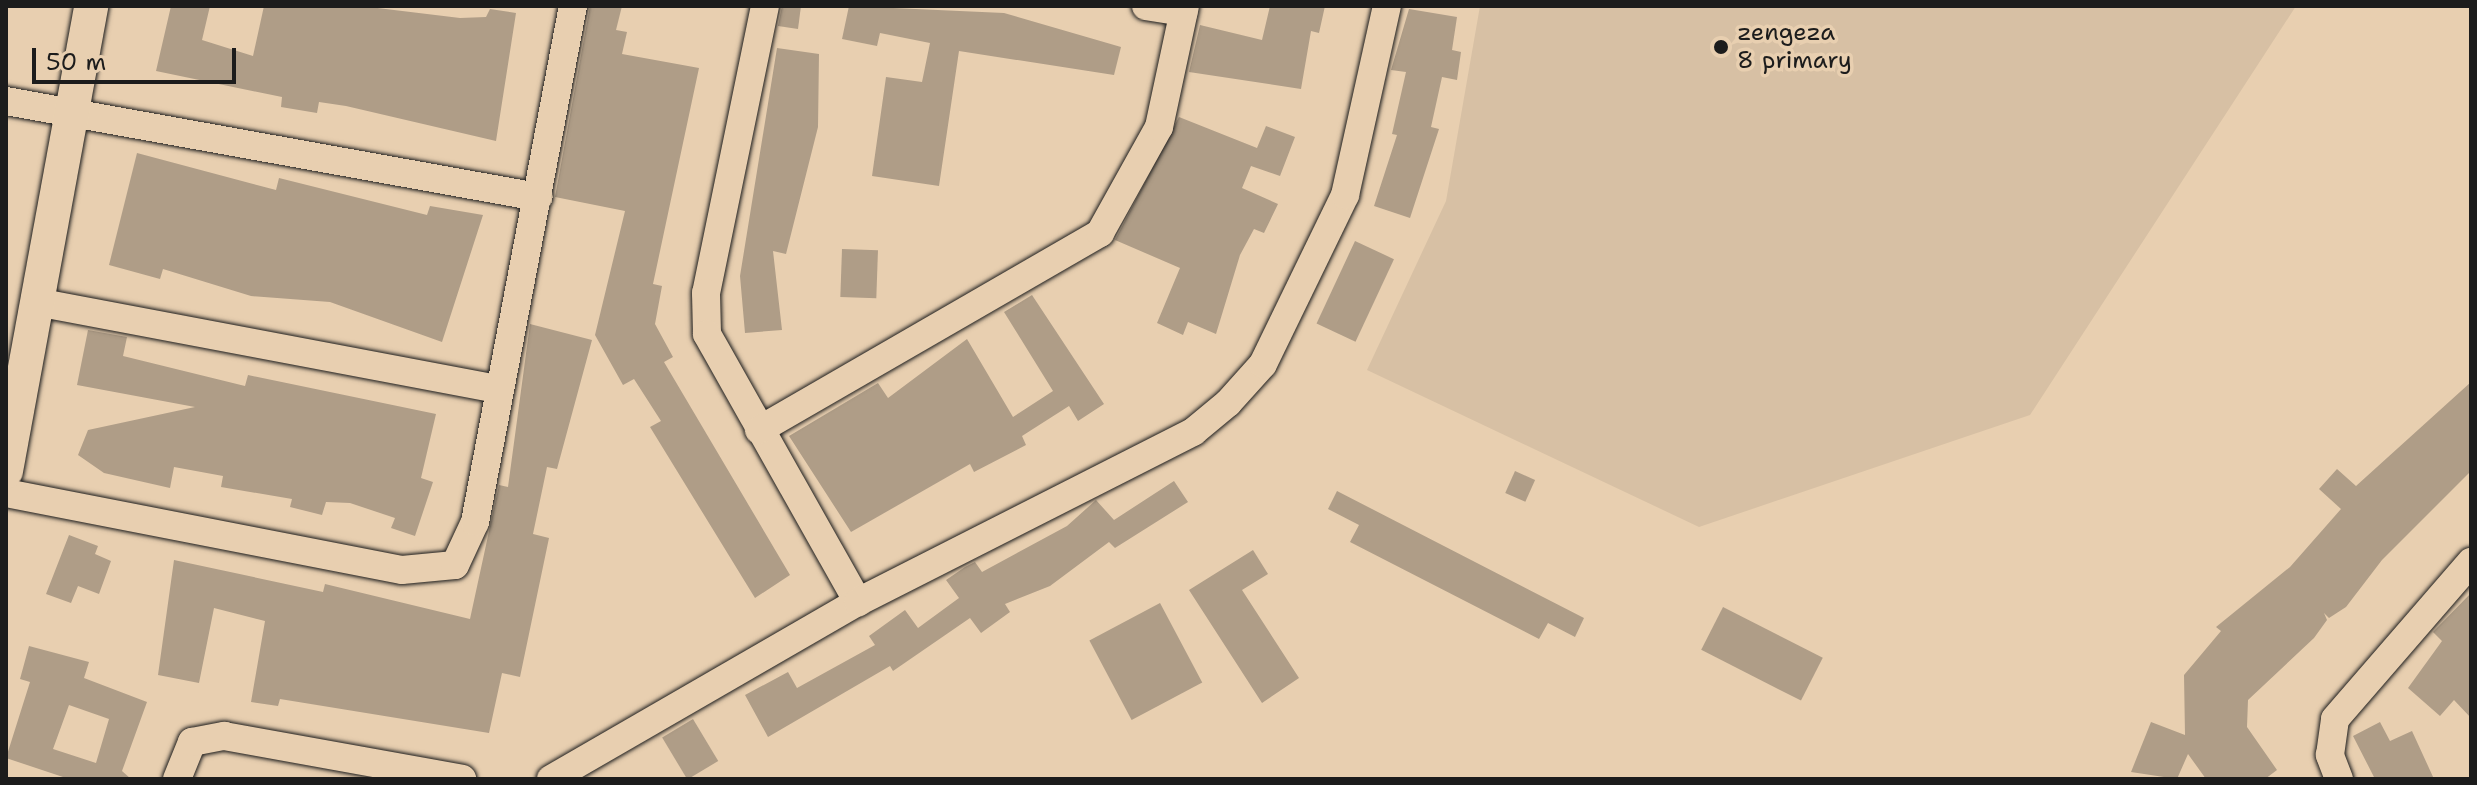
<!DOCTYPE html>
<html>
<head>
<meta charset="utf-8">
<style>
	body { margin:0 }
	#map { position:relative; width:2477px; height:785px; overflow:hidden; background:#e8cfb0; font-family:"Shantell Sans",sans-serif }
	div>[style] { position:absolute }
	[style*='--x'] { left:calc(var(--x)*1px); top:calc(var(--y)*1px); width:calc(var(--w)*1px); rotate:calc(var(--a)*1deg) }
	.built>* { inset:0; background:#d7c0a4 }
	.building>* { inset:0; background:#af9d87; transform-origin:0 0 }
	.roads { filter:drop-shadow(0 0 2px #1c1c1c) drop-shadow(0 0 2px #1c1c1c) }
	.minor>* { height:28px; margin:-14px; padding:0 14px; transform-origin:14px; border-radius:14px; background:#e8cfb0 }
	.tertiary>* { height:34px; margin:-17px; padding:0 17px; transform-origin:17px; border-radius:17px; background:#e8cfb0 }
	.dots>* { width:22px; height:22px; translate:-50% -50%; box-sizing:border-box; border:4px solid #e8cfb0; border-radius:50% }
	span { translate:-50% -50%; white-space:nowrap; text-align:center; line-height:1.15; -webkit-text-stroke:7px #e8cfb0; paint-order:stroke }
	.poi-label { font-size:24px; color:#1c1c1c }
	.left { translate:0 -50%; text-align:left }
	.frame { position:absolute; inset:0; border:8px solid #1c1c1c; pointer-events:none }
	.scale { position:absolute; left:32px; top:48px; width:204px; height:36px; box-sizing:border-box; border:4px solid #1c1c1c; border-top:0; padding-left:10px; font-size:24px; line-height:28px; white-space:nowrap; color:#1c1c1c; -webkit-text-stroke:6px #e8cfb0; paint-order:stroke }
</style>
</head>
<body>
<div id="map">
	<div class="built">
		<i style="clip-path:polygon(1480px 6px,2296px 6px,2030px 415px,1699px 527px,1367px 370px,1446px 201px)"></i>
	</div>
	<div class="building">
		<i style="clip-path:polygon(171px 6px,210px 6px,202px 40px,253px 56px,264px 6px,361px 6px,460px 18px,486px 17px,490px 9px,516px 13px,496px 141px,346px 106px,319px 102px,317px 113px,281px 107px,282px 97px,156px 71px)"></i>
		<i style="clip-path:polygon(590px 6px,622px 6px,616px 30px,627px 32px,622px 54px,699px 68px,653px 284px,662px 286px,655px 324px,673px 357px,664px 362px,790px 575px,755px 598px,650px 427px,661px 421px,634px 379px,623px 385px,595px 335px,625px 211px,555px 197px)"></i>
		<i style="clip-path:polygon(782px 6px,801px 6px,798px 29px,778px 26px)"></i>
		<i style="clip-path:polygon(849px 6px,1004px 13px,1121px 47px,1114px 75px,959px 51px,939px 186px,872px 176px,886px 77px,922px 82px,930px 43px,880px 33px,877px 46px,842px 39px)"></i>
		<i style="clip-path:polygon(1270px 6px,1325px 6px,1319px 33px,1311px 31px,1301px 89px,1189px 72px,1200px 25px,1262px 40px)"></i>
		<i style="clip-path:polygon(1409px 9px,1457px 17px,1452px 50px,1461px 52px,1457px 80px,1442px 77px,1431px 127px,1439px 129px,1410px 218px,1374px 206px,1397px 135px,1392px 134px,1406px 72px,1391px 70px)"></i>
		<i style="clip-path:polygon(777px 48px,819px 54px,818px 127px,786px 254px,773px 251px,782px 330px,745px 333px,740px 276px)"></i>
		<i style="clip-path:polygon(1179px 117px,1257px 148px,1266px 126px,1295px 137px,1280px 176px,1251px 166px,1242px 188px,1278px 204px,1264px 233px,1254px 229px,1240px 255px,1216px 334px,1188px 322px,1183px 335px,1157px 323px,1180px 268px,1115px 240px)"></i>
		<i style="clip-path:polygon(137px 153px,276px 190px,279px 178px,427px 215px,430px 206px,483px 215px,442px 342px,330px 302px,251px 296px,163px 269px,160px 279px,109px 265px)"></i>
		<i style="left:1355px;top:241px;width:43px;height:91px;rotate:25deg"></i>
		<i style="left:842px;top:249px;width:36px;height:48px;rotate:2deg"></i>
		<i style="clip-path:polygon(1032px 295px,1104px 404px,1078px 421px,1069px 406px,1022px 436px,1026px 445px,974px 472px,970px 464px,851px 532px,789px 436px,878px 383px,888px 398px,967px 339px,1013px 417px,1053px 391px,1004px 312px)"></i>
		<i style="clip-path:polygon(530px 324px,592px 340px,557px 469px,547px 467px,533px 534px,549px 538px,520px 677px,502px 673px,489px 733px,280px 699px,278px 706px,251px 702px,265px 621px,214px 608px,199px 683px,158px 675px,174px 560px,323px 592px,325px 584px,470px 619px,499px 485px,508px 487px)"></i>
		<i style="clip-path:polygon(88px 330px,127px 337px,123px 356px,245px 386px,248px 375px,436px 414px,421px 478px,433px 482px,415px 536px,391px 528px,395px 518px,350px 503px,326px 502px,322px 515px,290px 507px,292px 499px,221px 487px,223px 476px,174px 467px,170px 488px,104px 473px,78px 455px,88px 430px,195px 407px,77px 385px)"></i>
		<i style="clip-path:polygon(2471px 382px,2471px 471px,2382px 560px,2346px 607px,2329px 618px,2324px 613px,2327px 620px,2314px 638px,2248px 700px,2247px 727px,2277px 770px,2265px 779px,2206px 779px,2188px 754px,2177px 779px,2131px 772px,2151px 722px,2185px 735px,2184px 675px,2221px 631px,2216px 627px,2290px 567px,2341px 509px,2319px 489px,2337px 469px,2356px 486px)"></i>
		<i style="left:1515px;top:471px;width:22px;height:24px;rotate:24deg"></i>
		<i style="clip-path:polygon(1174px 481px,1188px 502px,1115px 548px,1109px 542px,1050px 586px,1005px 604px,1010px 612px,981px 633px,970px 618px,893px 671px,890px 666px,768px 737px,745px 695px,788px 672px,797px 688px,875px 645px,869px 636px,905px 610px,918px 628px,959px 598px,946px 580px,965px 567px,975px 562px,982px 572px,1067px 526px,1096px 500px,1114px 520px)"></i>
		<i style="clip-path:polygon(1337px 491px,1584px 618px,1575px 637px,1548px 623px,1539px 639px,1350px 542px,1359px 525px,1328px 509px)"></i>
		<i style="clip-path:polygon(69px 535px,98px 546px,95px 554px,111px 561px,99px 594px,78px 586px,71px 603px,46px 594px)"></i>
		<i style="clip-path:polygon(1253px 550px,1268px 574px,1242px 590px,1299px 678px,1262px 703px,1189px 590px)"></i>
		<i style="clip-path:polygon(2471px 593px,2471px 718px,2454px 700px,2440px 716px,2408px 688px,2442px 641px,2433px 632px)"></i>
		<i style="left:1160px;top:603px;width:90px;height:80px;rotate:62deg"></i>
		<i style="left:1723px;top:607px;width:112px;height:48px;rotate:27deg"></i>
		<i style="clip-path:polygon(evenodd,29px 646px,89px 662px,84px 678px,147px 702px,122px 771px,131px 779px,69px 779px,6px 758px,30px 682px,20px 679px,29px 646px,69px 705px,109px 719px,96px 763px,53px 749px,69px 705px)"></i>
		<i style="left:693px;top:719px;width:49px;height:36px;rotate:59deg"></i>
		<i style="clip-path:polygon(2380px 722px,2390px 741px,2412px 731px,2434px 779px,2375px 779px,2353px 736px)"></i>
	</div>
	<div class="roads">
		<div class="minor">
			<i style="--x:765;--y:6;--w:293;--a:101.6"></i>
			<i style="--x:706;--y:293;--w:41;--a:88.6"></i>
			<i style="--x:707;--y:334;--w:308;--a:60.6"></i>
			<i style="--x:1146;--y:6;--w:38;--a:9"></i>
			<i style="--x:6;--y:101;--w:541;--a:10.23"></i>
			<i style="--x:37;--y:302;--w:468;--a:10.7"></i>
			<i style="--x:759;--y:430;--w:394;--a:-30"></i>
			<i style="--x:1100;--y:233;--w:121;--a:-60.9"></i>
			<i style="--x:1159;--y:127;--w:124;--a:-77.9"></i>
			<i style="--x:6;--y:493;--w:403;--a:11"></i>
			<i style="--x:402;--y:570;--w:53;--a:-5.4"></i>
			<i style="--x:455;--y:565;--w:47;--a:-65.1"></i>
			<i style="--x:475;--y:522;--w:525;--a:-79.25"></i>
			<i style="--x:177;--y:779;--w:40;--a:-68"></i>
			<i style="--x:192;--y:742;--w:33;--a:-11"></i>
			<i style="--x:224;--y:736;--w:242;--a:10.2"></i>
			<i style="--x:551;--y:779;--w:354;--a:-30"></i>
			<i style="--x:858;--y:602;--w:376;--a:-26.9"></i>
			<i style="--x:1193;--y:432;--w:45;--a:-39.6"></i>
			<i style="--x:1228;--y:403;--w:52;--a:-48.1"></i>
			<i style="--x:1263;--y:364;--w:188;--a:-64.1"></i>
			<i style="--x:1345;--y:195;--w:194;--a:-77.5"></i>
			<i style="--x:2339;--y:779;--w:26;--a:-111"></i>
			<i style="--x:2330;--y:755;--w:36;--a:-82"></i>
			<i style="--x:2335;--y:719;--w:208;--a:-49.1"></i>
		</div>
		<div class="tertiary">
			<i style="--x:6;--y:471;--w:473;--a:-79.6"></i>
		</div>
	</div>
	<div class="dots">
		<i style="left:1721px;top:47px;background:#1c1c1c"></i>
	</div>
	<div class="poi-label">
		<span class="left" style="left:1737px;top:47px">zengeza<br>8 primary</span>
	</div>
	<div class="frame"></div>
	<div class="scale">50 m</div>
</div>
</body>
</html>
